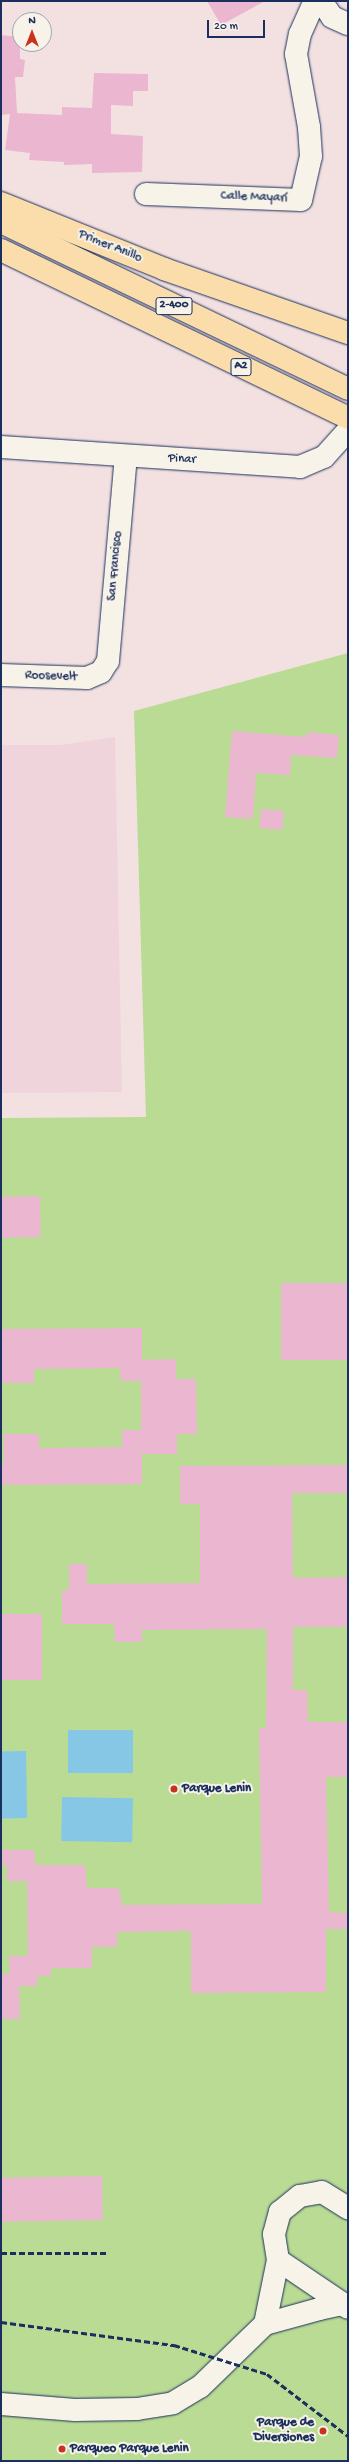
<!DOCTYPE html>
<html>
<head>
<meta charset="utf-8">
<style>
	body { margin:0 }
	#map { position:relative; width:349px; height:2462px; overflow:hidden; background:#f3e1e1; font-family:"Gochi Hand",sans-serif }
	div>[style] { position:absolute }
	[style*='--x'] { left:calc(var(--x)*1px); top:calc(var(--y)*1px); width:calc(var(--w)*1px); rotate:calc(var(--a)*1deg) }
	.built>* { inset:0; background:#f0d4dc }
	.green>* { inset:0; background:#badb94 }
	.water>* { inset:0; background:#86c7e6; transform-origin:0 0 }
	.building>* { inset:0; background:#eab6d0; transform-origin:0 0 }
	.roads { filter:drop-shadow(0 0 1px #1b2f5e) drop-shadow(0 0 1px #1b2f5e) }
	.minor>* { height:22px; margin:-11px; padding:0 11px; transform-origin:11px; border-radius:11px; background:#f7f3e8 }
	.highway>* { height:22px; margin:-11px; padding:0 11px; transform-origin:11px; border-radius:11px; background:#faddab }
	.rail>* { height:3px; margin-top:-1.5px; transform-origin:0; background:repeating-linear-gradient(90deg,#1b2f5e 0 6px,transparent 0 9px) }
	.dots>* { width:11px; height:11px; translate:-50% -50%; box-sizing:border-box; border:2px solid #f7f3e8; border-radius:50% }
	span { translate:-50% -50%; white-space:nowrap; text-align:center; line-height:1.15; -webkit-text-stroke:4px #f7f3e8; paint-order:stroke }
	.shield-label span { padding:1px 3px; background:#f7f3e8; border:1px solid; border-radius:3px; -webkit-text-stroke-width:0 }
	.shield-label { font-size:12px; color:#1b2f5e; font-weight:700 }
	.street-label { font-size:13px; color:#1b2f5e }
	.poi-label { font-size:13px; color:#1b2f5e; font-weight:700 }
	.left { translate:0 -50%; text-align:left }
	.right { translate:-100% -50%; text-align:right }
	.frame { position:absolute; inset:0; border:2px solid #1b2f5e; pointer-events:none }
	.north { position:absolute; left:12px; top:12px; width:40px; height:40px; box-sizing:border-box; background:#f7f3e8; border:1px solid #9fa5b1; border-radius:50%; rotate:0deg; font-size:11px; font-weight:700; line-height:16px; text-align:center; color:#1b2f5e }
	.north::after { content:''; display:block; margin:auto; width:14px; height:18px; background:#c8321e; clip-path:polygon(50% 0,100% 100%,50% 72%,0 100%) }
	.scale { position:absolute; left:207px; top:20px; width:58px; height:18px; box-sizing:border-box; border:2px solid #1b2f5e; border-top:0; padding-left:5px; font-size:12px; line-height:14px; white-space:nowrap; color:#1b2f5e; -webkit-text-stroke:3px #f7f3e8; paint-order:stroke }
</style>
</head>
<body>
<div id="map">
	<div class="built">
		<i style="clip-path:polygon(115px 737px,122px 1092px,1px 1093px,1px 745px,60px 745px)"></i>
	</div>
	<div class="green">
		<i style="clip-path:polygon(348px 653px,348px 2461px,1px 2461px,1px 1118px,146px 1117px,134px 711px)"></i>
	</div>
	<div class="water">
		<i style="left:68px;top:1730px;width:65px;height:43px"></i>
		<i style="left:26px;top:1751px;width:67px;height:25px;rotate:89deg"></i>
		<i style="left:62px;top:1797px;width:71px;height:44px;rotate:1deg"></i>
	</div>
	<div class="building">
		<i style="clip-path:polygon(207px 1px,265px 1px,221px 25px)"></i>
		<i style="clip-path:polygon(1px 35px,20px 37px,20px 59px,25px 60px,23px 77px,15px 77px,17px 113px,62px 115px,62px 107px,92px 108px,94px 73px,148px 74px,148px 91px,133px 91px,133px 106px,111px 105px,111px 134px,143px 136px,142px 172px,92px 173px,92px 164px,64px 165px,64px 162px,29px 160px,30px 153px,5px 150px,10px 114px,1px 115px)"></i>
		<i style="clip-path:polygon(232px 731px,307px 737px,307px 732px,339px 735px,337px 758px,291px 755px,290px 775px,256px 773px,253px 819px,225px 817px)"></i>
		<i style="left:261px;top:809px;width:23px;height:19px;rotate:5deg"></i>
		<i style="left:40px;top:1196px;width:41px;height:39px;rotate:89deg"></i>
		<i style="left:348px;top:1283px;width:77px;height:67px;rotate:90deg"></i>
		<i style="clip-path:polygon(142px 1328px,142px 1360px,176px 1359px,176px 1379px,196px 1379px,197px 1434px,177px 1434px,177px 1454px,142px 1454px,142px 1484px,1px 1485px,1px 1463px,4px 1463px,4px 1434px,39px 1434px,39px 1448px,122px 1447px,122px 1430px,141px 1430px,141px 1381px,121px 1381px,120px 1368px,34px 1369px,34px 1383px,1px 1383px,1px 1329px)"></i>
		<i style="clip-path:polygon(348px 1465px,348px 1493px,292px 1493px,293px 1578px,348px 1577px,348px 1627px,293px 1627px,293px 1690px,307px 1690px,308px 1722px,348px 1722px,348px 1777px,326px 1777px,329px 1912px,348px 1913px,348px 1929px,326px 1929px,326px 1992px,191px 1993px,191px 1931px,117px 1932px,117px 1947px,92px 1947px,92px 1968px,51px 1968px,51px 1976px,37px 1976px,37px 1986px,19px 1986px,20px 2019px,1px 2019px,1px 1974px,10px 1974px,9px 1956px,28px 1956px,27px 1881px,7px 1881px,7px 1865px,1px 1865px,1px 1850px,34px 1850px,35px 1865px,85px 1865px,87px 1888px,119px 1888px,122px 1905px,262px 1904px,259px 1728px,266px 1728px,267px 1629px,142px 1630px,142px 1642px,115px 1642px,114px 1624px,62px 1624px,62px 1590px,69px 1590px,69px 1564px,87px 1564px,87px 1584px,200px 1583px,200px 1504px,180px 1504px,180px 1466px)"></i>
		<i style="left:1px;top:1614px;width:41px;height:66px"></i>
		<i style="left:102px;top:2176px;width:44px;height:101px;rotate:89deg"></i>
	</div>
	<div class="roads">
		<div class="minor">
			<i style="--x:321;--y:1;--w:19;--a:55"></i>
			<i style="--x:332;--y:17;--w:17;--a:24"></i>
			<i style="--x:146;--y:194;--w:155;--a:2.2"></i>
			<i style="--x:301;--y:200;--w:45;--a:-77.2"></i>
			<i style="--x:311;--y:156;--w:29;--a:-94"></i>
			<i style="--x:309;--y:127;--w:74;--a:-100.1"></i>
			<i style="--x:296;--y:54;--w:20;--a:-79"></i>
			<i style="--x:300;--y:34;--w:36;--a:-66"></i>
			<i style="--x:1;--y:447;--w:300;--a:3.8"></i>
			<i style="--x:300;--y:467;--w:26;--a:-23"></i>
			<i style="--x:324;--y:457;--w:36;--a:-48"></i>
			<i style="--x:1;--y:675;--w:86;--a:2"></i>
			<i style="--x:87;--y:678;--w:15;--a:-23"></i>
			<i style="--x:101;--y:672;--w:13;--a:-58"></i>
			<i style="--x:108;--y:661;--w:205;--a:-85"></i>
			<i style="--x:278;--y:2260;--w:78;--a:34.1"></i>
			<i style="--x:265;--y:2324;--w:65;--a:-78.5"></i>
			<i style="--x:278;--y:2260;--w:26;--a:-99"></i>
			<i style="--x:274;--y:2234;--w:23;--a:-75"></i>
			<i style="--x:280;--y:2212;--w:26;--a:-39"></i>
			<i style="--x:300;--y:2196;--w:22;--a:-10"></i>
			<i style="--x:322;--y:2192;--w:31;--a:32"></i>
			<i style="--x:1;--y:2404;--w:74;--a:4.6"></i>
			<i style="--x:75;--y:2410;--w:62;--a:-0.9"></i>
			<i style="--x:137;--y:2409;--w:36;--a:-9"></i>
			<i style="--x:173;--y:2403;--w:31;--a:-31"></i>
			<i style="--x:200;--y:2387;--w:91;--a:-44.1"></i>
			<i style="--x:265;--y:2324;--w:56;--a:-15.5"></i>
			<i style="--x:319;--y:2309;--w:25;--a:-12"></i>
			<i style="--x:343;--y:2304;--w:6;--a:39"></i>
		</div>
		<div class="highway">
			<i style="--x:1;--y:203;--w:176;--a:22"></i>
			<i style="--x:164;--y:269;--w:195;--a:19.2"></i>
			<i style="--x:1;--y:222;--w:385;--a:25.7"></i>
			<i style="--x:1;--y:250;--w:386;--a:25.8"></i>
		</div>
	</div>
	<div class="rail">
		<i style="--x:1;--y:2253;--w:105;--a:0"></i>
		<i style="--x:1;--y:2322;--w:175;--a:7.6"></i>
		<i style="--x:174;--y:2345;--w:97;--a:17.3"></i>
		<i style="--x:267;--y:2374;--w:102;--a:37.4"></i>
	</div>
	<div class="dots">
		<i style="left:174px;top:1789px;background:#c8321e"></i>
		<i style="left:323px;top:2431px;background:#c8321e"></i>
		<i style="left:62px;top:2449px;background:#c8321e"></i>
	</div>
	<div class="shield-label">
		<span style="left:174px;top:306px">2-400</span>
		<span style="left:241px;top:367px">A2</span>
	</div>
	<div class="street-label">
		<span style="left:254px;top:198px;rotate:2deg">Calle Mayarí</span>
		<span style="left:110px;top:247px;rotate:22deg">Primer Anillo</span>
		<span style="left:182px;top:460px;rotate:3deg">Pinar</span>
		<span style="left:116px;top:566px;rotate:-85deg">San Francisco</span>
		<span style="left:51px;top:677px;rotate:2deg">Roosevelt</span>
	</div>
	<div class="poi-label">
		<span class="left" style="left:182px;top:1789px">Parque Lenin</span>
		<span class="right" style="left:314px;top:2431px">Parque de<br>Diversiones</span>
		<span class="left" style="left:70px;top:2449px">Parqueo Parque Lenin</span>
	</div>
	<div class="frame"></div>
	<div class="north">N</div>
	<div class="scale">20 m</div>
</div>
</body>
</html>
